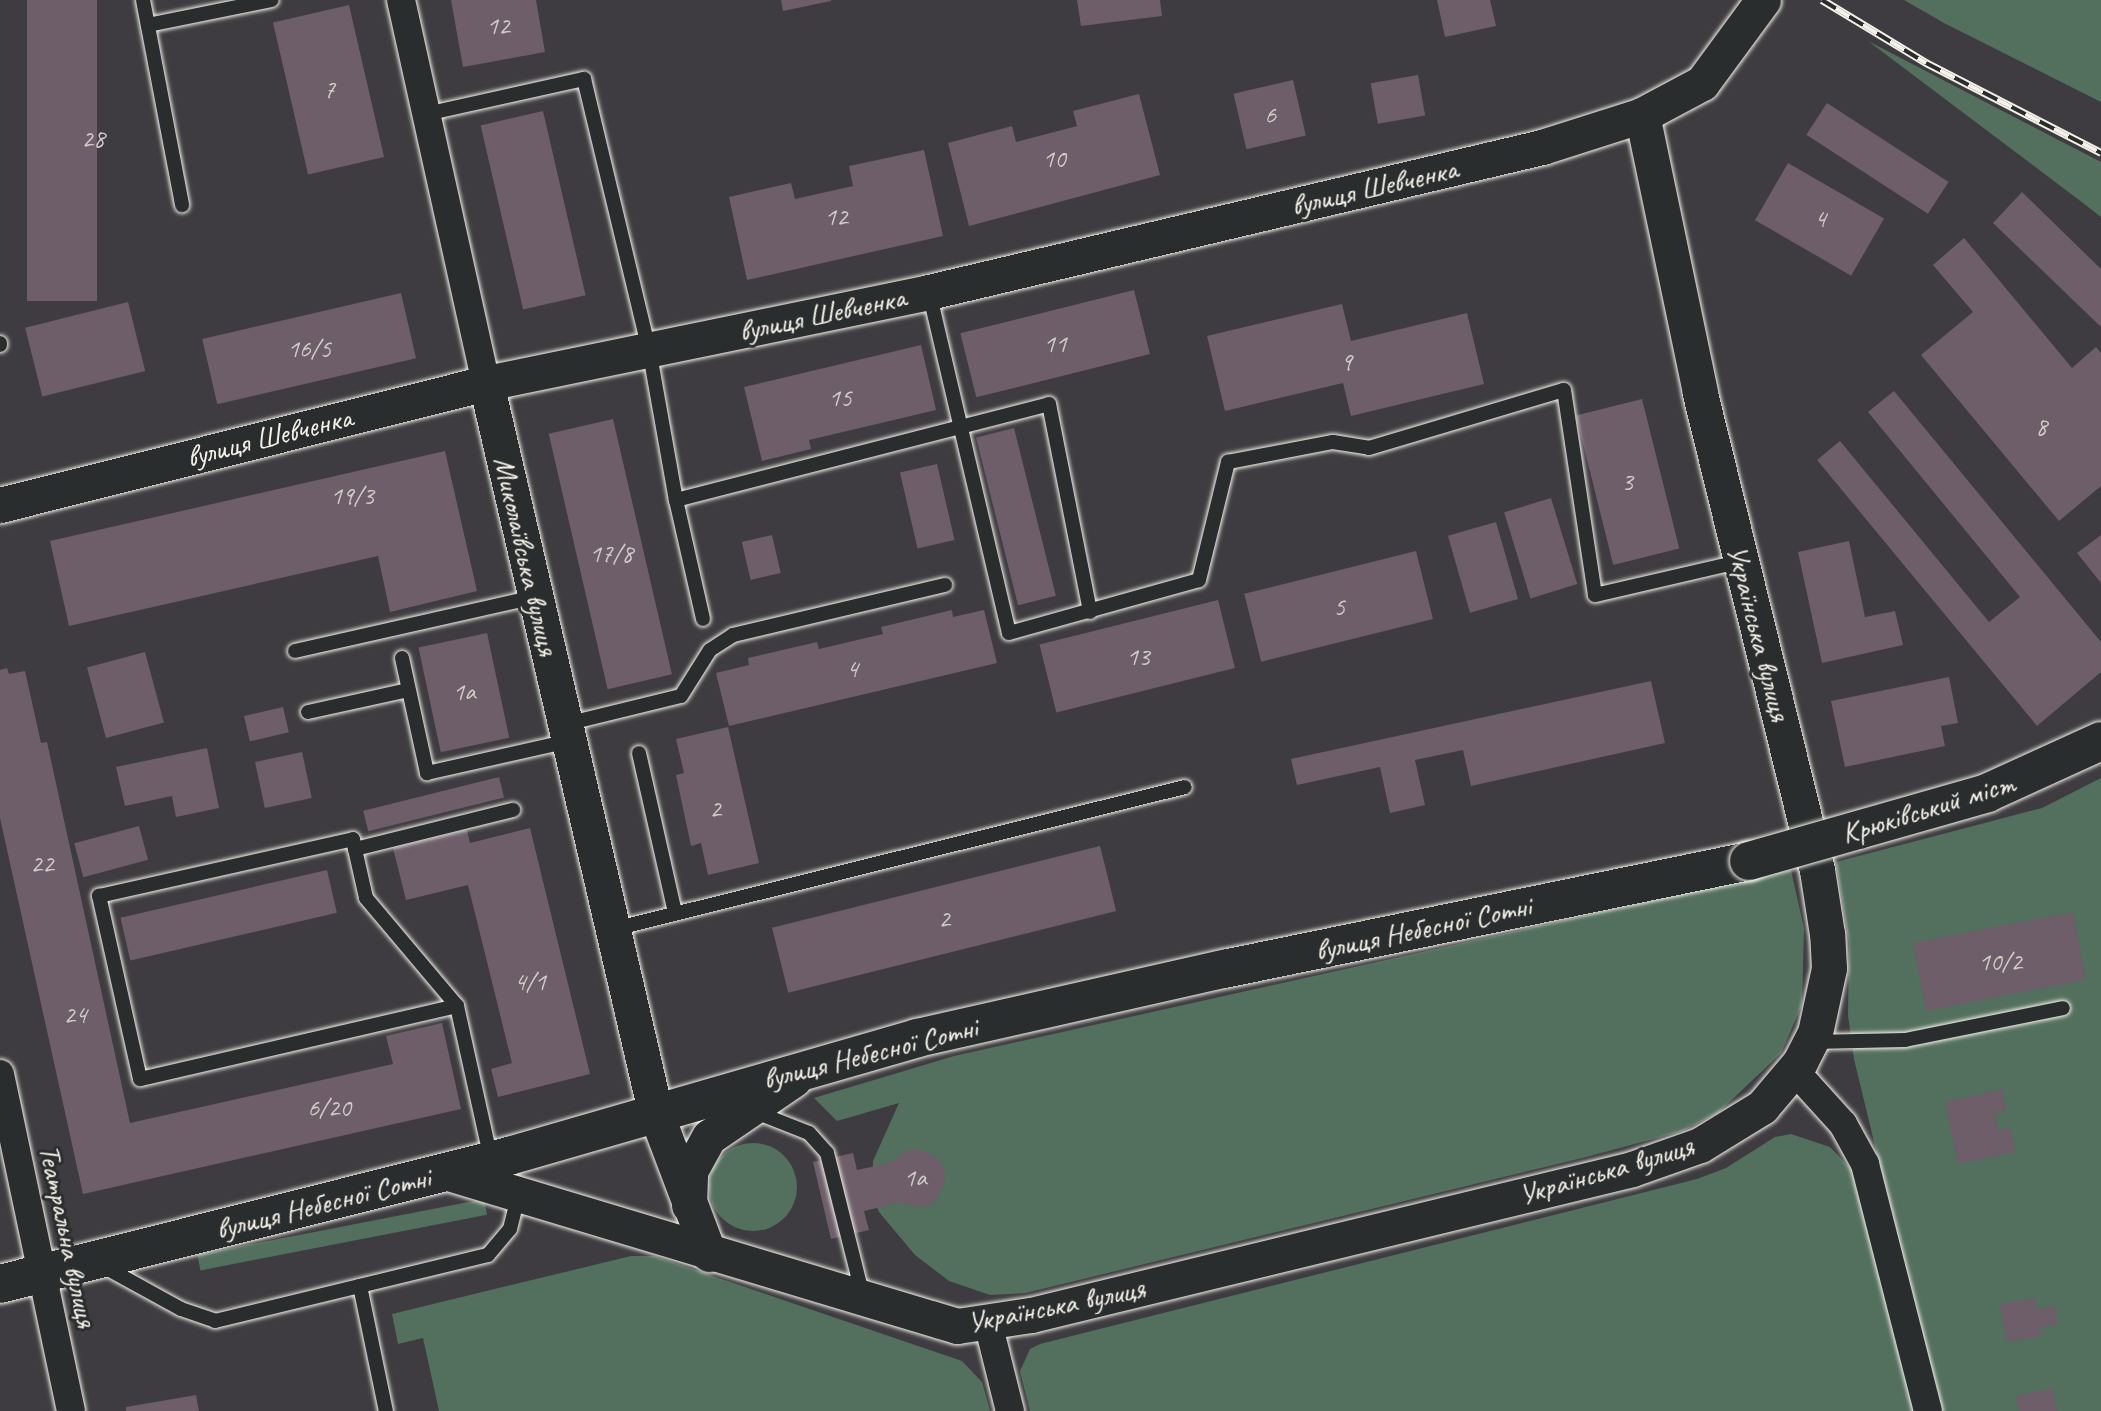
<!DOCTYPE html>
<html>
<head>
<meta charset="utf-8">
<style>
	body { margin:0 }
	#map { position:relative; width:2101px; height:1411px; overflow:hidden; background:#3e3c40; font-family:Caveat,sans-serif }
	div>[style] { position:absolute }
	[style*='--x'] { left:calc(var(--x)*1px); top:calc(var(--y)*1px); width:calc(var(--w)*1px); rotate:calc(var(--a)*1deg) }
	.green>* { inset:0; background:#536f5e; transform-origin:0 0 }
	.round { border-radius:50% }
	.building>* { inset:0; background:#6d5e69; transform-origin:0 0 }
	.roads { filter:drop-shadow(0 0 2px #f4f1e8) drop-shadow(0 0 2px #f4f1e8) }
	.service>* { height:14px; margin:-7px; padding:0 7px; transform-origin:7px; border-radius:7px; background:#2a2d2e }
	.minor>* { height:28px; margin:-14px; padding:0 14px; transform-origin:14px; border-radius:14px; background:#2a2d2e }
	.tertiary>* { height:35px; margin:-17.5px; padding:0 17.5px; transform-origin:17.5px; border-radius:17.5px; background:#2a2d2e }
	.trunk>* { height:38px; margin:-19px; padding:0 19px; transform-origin:19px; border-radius:19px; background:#2a2d2e }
	.rail>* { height:8px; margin-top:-4px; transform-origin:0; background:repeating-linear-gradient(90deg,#2a2d2e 0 16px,#f4f1e8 0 32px); box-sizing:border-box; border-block:2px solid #f4f1e8 }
	.bridges { filter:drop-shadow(0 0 2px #f4f1e8) drop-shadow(0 0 2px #f4f1e8) }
	.trunk-bridge>* { height:38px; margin:-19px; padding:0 19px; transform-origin:19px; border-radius:19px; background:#2a2d2e }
	span { translate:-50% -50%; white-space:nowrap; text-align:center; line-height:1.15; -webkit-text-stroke:6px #2a2d2e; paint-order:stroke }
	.number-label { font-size:26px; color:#d2ccc8 }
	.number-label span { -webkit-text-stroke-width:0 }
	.street-label { font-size:30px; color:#f4f1e8 }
</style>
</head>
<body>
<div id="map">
	<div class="green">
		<i style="clip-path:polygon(1904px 0,2101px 0,2101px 102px,1944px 23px)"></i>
		<i style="clip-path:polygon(1868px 41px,2101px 162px,2101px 217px,2083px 203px)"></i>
		<i style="clip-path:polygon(2101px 778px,2101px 1411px,1939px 1411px,1854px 1059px,1848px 1016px,1849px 943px,1836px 862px,2042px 808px)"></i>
		<i style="clip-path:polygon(1791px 870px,1804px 929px,1802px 1005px,1781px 1053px,1719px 1112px,1683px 1131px,1586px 1157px,1025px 1293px,990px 1295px,949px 1281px,915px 1255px,879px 1212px,872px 1195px,873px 1161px,899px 1103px,837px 1121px,814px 1098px,954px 1056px)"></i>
		<i style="clip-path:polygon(1791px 1134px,1830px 1147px,1859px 1177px,1915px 1411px,1030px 1411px,1020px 1371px,1030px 1349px,1040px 1344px,1697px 1179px,1726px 1168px,1775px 1137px)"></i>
		<i class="round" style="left:709px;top:1143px;width:88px;height:88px"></i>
		<i style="left:484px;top:1199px;width:16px;height:292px;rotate:79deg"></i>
		<i style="clip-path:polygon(631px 1256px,654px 1256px,962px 1361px,982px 1382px,990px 1411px,439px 1411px,423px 1338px,398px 1344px,392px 1314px)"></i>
	</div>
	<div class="building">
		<i style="left:27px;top:0;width:70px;height:301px"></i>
		<i style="clip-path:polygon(451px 0,536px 0,545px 52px,463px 67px)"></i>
		<i style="clip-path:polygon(781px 0,831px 0,831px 1px,783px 11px)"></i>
		<i style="clip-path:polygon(1077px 0,1160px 0,1162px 16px,1081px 26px)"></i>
		<i style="clip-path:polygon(1437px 0,1490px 0,1496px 26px,1445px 37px)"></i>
		<i style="left:349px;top:5px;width:156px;height:78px;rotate:77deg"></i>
		<i style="left:1418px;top:75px;width:41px;height:48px;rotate:80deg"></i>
		<i style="left:1293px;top:80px;width:57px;height:61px;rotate:77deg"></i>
		<i style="clip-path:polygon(1139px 94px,1160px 175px,969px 226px,948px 143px,1012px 126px,1016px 142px,1077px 126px,1073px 111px)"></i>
		<i style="left:1827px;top:103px;width:145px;height:38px;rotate:33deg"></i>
		<i style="left:543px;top:111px;width:189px;height:64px;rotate:77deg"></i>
		<i style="clip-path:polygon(924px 150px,943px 236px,747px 280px,729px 197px,791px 183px,795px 199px,853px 186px,849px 166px)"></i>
		<i style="left:1788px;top:163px;width:111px;height:66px;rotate:30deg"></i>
		<i style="clip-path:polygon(2022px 192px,2101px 269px,2101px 327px,1993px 223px)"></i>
		<i style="clip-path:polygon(1964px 238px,2072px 368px,2096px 347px,2101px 353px,2101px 486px,2059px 521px,1921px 355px,1973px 312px,1933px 265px)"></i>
		<i style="left:1134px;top:290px;width:66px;height:179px;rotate:76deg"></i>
		<i style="left:401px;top:293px;width:67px;height:204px;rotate:77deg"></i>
		<i style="left:128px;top:302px;width:71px;height:106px;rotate:76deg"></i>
		<i style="clip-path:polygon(1342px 304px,1351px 341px,1467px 313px,1484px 384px,1351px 416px,1343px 383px,1225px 411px,1207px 336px)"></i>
		<i style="clip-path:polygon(921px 345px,936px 410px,809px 440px,811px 449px,762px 461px,744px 387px)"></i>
		<i style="clip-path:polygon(1894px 391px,2101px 642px,2101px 672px,2037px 726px,1817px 460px,1840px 441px,1989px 622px,2020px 597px,1868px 412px)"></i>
		<i style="left:1642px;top:399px;width:154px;height:68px;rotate:76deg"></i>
		<i style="left:613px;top:419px;width:262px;height:66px;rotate:77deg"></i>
		<i style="left:1014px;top:428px;width:173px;height:39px;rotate:76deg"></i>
		<i style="clip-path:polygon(445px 451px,477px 591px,390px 612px,378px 556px,69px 626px,50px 541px)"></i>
		<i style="left:937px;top:464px;width:78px;height:38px;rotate:77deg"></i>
		<i style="left:1551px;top:498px;width:90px;height:49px;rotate:73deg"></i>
		<i style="left:1496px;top:522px;width:80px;height:50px;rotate:74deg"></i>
		<i style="left:772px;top:535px;width:39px;height:31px;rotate:77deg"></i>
		<i style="clip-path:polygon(2101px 535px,2101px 583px,2077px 553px)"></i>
		<i style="clip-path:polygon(1849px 541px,1865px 617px,1895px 611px,1903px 645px,1822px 663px,1798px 552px)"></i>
		<i style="left:1416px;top:551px;width:70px;height:177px;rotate:76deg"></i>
		<i style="left:1218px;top:600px;width:70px;height:184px;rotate:76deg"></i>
		<i style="clip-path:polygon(952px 610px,953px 617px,984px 610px,997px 663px,729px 726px,716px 673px,749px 665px,748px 658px,817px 642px,819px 649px,883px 634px,881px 627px)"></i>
		<i style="left:487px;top:633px;width:107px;height:70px;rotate:78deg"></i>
		<i style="left:145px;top:652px;width:73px;height:60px;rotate:75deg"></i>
		<i style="clip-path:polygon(7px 668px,9px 674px,25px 671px,41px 743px,47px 742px,130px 1123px,393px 1064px,386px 1036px,442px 1023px,461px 1109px,83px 1194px,0 818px,0 670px)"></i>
		<i style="clip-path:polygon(1949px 677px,1958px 723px,1941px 726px,1945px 746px,1845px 767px,1831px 701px)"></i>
		<i style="clip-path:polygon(1651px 681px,1665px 743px,1471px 786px,1463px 750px,1415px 760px,1425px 805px,1390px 813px,1380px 767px,1297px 785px,1291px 759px)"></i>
		<i style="left:283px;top:707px;width:26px;height:40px;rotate:77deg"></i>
		<i style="clip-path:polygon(728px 727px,759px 863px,708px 875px,701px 843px,691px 846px,676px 775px,684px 773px,676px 739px)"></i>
		<i style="clip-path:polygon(207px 748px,219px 808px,176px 817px,172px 796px,125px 806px,116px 767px)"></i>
		<i style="left:302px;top:752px;width:47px;height:48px;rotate:78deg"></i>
		<i style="left:499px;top:777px;width:21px;height:140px;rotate:76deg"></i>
		<i style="left:139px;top:826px;width:35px;height:67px;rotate:75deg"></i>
		<i style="clip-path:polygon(530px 828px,590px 1074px,498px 1097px,491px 1069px,512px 1063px,468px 885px,406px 900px,393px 848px,467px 830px,470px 843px)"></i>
		<i style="left:1100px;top:846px;width:67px;height:338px;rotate:76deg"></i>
		<i style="left:327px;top:870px;width:44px;height:212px;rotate:77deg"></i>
		<i style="left:2073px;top:912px;width:69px;height:163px;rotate:79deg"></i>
		<i style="clip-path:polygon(2002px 1089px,2006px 1111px,1995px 1114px,1998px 1130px,2010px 1128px,2015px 1152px,1958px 1164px,1945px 1102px)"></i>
		<i style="clip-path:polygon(919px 1149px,938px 1159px,944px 1169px,945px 1181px,935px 1202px,924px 1207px,898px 1203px,864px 1211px,869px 1230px,831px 1239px,813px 1162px,853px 1153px,857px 1170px,890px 1163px,907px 1150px)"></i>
		<i style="clip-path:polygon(2035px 1298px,2037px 1309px,2055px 1306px,2058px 1324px,2040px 1327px,2041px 1336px,2007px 1342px,2000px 1304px)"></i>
		<i style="clip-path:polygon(2052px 1388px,2057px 1411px,2019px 1411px,2016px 1396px)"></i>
		<i style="clip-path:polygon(196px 1395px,199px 1411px,126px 1411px,126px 1407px)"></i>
	</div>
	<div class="roads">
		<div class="service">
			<i style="--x:143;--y:0;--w:209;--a:79.2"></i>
			<i style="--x:148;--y:25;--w:126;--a:-11.4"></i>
			<i style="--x:426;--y:114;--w:162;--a:-12.5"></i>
			<i style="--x:584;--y:79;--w:278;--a:76.5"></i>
			<i style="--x:649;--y:349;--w:153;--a:79.9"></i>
			<i style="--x:676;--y:500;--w:385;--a:-14.4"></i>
			<i style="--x:1049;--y:404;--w:212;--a:78.8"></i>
			<i style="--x:929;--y:292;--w:350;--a:76.8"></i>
			<i style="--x:1009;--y:633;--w:197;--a:-15.6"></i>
			<i style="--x:1199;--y:580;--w:122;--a:-76.2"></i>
			<i style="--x:1228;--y:462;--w:107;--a:-10.8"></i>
			<i style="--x:1333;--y:442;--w:36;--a:9"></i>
			<i style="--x:1369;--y:448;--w:203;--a:-16.6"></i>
			<i style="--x:1564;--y:390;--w:207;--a:81.4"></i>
			<i style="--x:1595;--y:595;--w:151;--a:-13"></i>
			<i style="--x:0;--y:343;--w:2;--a:90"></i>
			<i style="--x:676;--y:500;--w:122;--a:77.2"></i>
			<i style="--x:295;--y:651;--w:246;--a:-12.7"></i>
			<i style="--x:402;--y:658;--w:118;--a:77.7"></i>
			<i style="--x:427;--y:773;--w:146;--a:-12.7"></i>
			<i style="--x:308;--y:712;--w:102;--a:-12.4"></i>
			<i style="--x:566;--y:724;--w:118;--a:-13.7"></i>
			<i style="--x:681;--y:696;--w:54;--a:-57.8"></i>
			<i style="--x:710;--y:650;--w:27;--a:-33"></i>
			<i style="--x:733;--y:635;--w:218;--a:-13.3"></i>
			<i style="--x:639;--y:753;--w:164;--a:77.3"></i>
			<i style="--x:355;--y:849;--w:50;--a:77.3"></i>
			<i style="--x:366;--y:898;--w:141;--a:49.9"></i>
			<i style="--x:457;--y:1006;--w:157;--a:77.5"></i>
			<i style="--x:614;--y:929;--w:588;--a:-13.97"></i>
			<i style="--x:457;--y:1006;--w:325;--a:167"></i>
			<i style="--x:140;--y:1079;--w:188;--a:-102.6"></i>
			<i style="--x:99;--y:896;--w:260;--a:-12.6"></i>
			<i style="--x:353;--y:839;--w:10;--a:79"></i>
			<i style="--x:355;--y:849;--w:163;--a:-13.9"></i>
			<i style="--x:1812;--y:1042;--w:93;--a:-1.2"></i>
			<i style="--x:1905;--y:1040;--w:161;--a:-11.4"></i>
			<i style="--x:753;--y:1111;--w:60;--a:21.4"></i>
			<i style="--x:809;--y:1133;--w:27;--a:48"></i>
			<i style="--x:827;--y:1153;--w:147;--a:75.9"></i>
			<i style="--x:101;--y:1265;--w:91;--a:28.8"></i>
			<i style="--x:181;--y:1309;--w:36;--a:19"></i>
			<i style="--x:215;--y:1321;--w:281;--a:-13.6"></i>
			<i style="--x:488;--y:1255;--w:34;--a:-50"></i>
			<i style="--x:510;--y:1229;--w:36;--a:-76"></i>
			<i style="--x:360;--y:1286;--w:128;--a:78.3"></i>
		</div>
		<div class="minor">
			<i style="--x:401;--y:0;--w:392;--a:77.5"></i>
			<i style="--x:1794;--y:1070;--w:73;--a:47.8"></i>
			<i style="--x:1843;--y:1124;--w:46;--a:61.2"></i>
			<i style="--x:1865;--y:1164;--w:255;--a:75.7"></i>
			<i style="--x:0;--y:1074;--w:344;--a:78.1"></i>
			<i style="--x:988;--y:1323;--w:91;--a:76"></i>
		</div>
		<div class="tertiary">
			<i style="--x:486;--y:383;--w:747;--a:76.93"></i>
			<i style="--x:655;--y:1111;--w:153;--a:69.3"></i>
			<i style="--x:0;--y:505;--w:501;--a:-14.09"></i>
			<i style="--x:486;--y:383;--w:452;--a:-11.6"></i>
			<i style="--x:929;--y:292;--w:630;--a:-13.31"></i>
			<i style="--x:1542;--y:147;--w:105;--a:-17.7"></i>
			<i style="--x:1642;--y:115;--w:68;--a:-28.1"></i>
			<i style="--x:1702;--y:83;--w:103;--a:-53.7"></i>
			<i style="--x:445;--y:1172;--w:535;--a:16.74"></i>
			<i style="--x:957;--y:1326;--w:75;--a:-8.5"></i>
			<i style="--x:1031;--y:1315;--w:618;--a:-13.65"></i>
			<i style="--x:1632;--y:1169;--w:72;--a:-19.4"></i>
			<i style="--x:1700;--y:1145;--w:73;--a:-31.5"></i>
			<i style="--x:1762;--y:1107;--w:59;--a:-49.8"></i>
			<i style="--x:1800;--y:1062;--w:33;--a:-63"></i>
			<i style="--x:1815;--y:1033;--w:66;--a:-77.8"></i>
			<i style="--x:1829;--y:968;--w:34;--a:-93"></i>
			<i style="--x:1827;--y:934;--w:65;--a:-98.9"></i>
			<i style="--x:1817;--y:870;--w:492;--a:-103.8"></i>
			<i style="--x:1700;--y:392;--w:283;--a:-101.8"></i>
			<i style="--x:689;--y:1205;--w:34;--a:-88"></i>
			<i style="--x:690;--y:1171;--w:39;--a:-61"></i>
			<i style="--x:709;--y:1137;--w:103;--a:-34.3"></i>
		</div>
		<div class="trunk">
			<i style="--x:0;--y:1284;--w:525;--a:-14.12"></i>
			<i style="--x:509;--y:1156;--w:425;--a:-16.1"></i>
			<i style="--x:917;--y:1038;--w:315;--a:-12.7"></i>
			<i style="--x:1224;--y:969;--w:536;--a:-11.62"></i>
		</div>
	</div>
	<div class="rail">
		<i style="--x:1822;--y:0;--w:122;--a:31.2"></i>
		<i style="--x:1926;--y:63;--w:197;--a:27.2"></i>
	</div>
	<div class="bridges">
		<div class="trunk-bridge">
			<i style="--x:1749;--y:861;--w:248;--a:-15.9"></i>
			<i style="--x:1987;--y:793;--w:125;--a:-24.5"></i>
		</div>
	</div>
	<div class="number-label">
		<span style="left:498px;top:26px">12</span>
		<span style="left:329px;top:90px">7</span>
		<span style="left:1270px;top:115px">6</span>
		<span style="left:93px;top:139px">28</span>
		<span style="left:1054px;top:159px">10</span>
		<span style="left:836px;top:217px">12</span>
		<span style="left:1820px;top:219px">4</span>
		<span style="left:1055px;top:344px">11</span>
		<span style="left:309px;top:349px">16/5</span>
		<span style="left:1346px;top:362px">9</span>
		<span style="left:840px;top:398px">15</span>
		<span style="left:2041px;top:427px">8</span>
		<span style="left:1627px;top:482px">3</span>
		<span style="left:352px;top:496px">19/3</span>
		<span style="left:611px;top:554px">17/8</span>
		<span style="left:1339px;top:607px">5</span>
		<span style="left:1138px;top:657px">13</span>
		<span style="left:852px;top:669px">4</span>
		<span style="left:464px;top:692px">1а</span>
		<span style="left:715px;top:809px">2</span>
		<span style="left:42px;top:864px">22</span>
		<span style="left:944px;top:919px">2</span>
		<span style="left:2000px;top:962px">10/2</span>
		<span style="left:530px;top:982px">4/1</span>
		<span style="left:75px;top:1015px">24</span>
		<span style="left:329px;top:1108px">6/20</span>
		<span style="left:915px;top:1178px">1а</span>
	</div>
	<div class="street-label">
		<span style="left:1374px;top:187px;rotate:-13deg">вулиця Шевченка</span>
		<span style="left:822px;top:314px;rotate:-12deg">вулиця Шевченка</span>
		<span style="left:269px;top:437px;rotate:-14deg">вулиця Шевченка</span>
		<span style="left:526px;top:556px;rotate:77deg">Миколаївська вулиця</span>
		<span style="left:1759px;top:633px;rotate:76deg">Українська вулиця</span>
		<span style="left:1928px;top:808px;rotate:-17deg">Крюківський міст</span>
		<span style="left:1423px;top:928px;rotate:-12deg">вулиця Небесної Сотні</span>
		<span style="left:870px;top:1053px;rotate:-14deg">вулиця Небесної Сотні</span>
		<span style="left:1606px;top:1170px;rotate:-16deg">Українська вулиця</span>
		<span style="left:323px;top:1203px;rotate:-14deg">вулиця Небесної Сотні</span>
		<span style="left:68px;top:1236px;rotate:78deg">Театральна вулиця</span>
		<span style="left:1056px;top:1305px;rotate:-11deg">Українська вулиця</span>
	</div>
</div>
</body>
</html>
